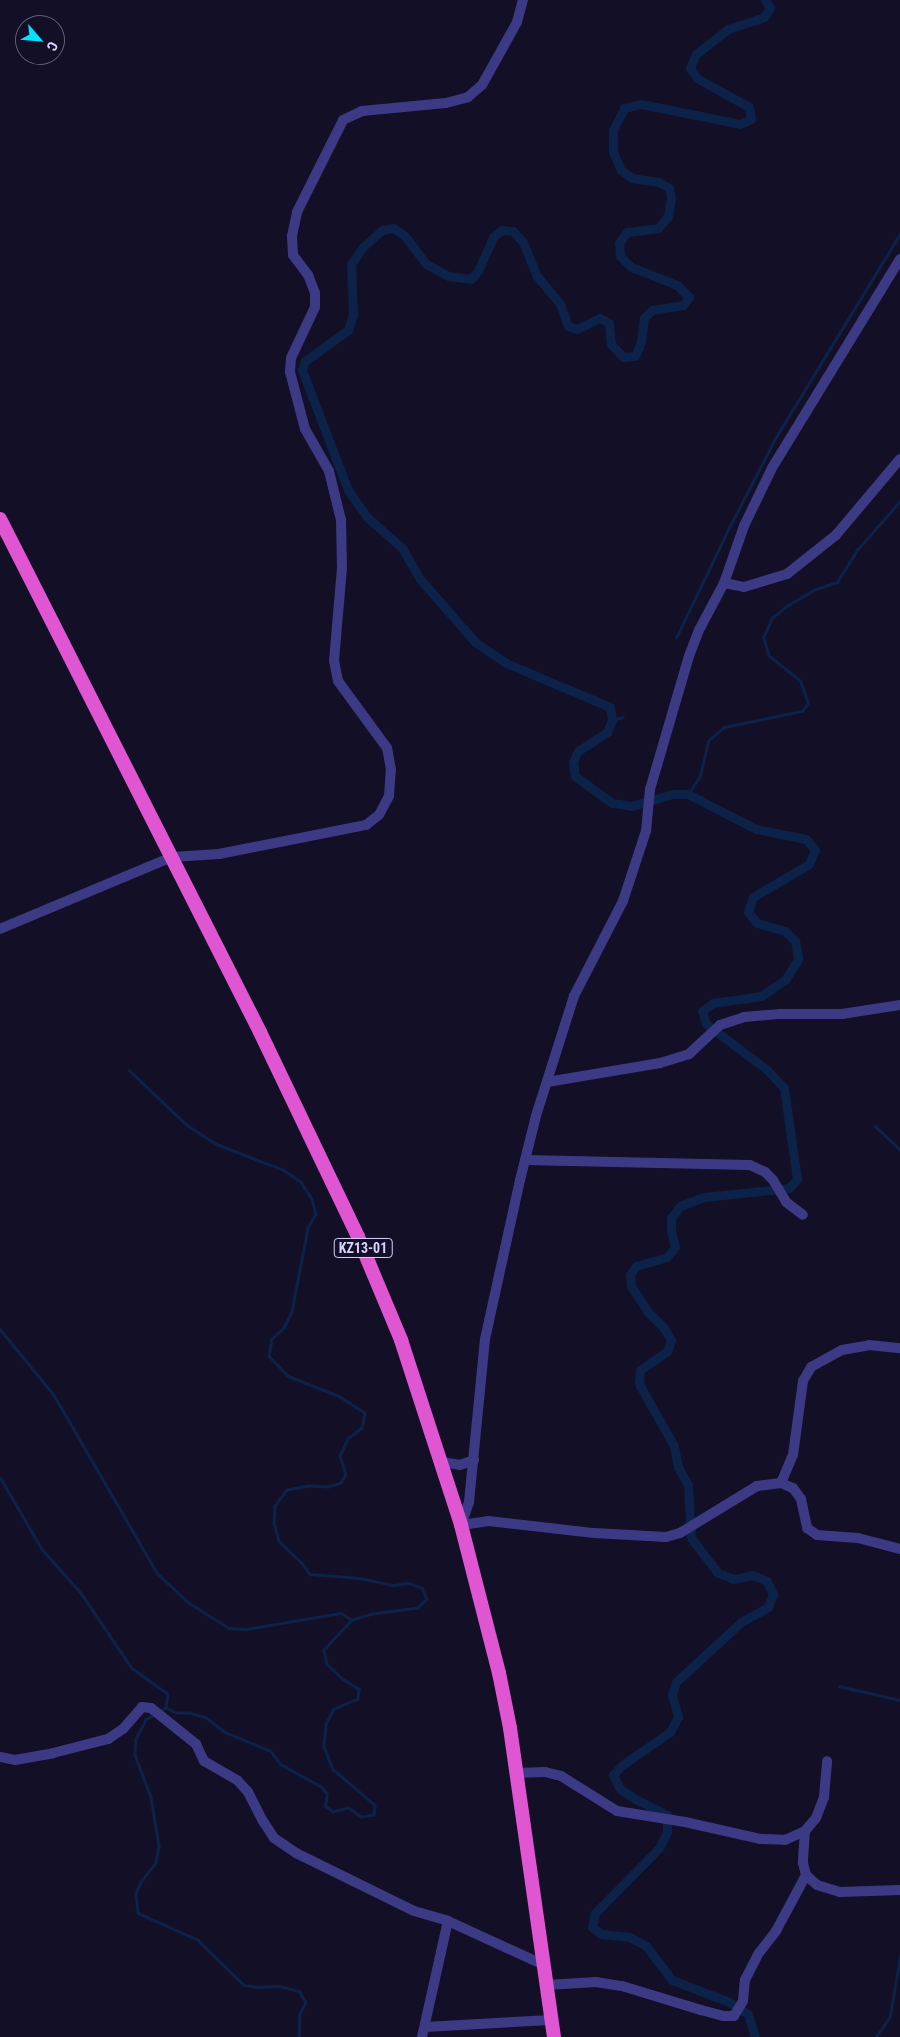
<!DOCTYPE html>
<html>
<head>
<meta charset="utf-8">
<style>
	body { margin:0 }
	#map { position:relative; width:900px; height:2037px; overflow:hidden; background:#130f26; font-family:"Roboto Condensed",sans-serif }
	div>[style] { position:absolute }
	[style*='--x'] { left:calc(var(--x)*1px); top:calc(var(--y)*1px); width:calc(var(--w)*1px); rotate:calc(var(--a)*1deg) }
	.stream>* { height:2.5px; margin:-1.25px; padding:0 1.25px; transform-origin:1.25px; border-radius:1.25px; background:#0c2248 }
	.canal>* { height:9px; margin:-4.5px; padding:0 4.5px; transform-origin:4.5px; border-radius:4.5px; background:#0c2248 }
	.minor>* { height:10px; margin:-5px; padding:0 5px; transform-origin:5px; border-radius:5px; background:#3d3a85 }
	.trunk>* { height:14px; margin:-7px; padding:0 7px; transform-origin:7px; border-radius:7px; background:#e055d1 }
	span { translate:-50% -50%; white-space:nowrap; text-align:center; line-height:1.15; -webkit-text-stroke:5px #130f26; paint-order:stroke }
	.shield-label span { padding:1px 4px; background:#130f26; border:1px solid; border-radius:4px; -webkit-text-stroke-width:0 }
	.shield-label { font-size:14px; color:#d9d4ff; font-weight:700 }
	.north { position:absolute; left:15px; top:15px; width:50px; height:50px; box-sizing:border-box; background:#130f26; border:1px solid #625e7d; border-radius:50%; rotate:117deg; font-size:14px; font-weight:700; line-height:20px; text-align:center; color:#d9d4ff }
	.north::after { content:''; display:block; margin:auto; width:18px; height:22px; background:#00e5ff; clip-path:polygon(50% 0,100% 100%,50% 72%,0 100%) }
</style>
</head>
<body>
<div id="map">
	<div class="stream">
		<i style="--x:676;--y:638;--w:124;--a:-64.3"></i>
		<i style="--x:730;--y:526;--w:100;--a:-62.7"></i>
		<i style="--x:776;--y:437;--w:238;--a:-58.6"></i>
		<i style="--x:612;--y:720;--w:11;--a:-15"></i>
		<i style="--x:688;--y:794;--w:22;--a:-56"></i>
		<i style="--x:700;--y:776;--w:36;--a:-77"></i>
		<i style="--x:708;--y:741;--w:21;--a:-41"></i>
		<i style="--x:724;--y:727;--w:80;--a:-11.6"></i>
		<i style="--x:802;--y:711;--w:10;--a:-53"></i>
		<i style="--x:808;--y:703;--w:23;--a:-110"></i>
		<i style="--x:800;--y:681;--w:40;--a:-141"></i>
		<i style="--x:769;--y:656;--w:19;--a:-108"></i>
		<i style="--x:763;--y:638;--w:22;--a:-66"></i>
		<i style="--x:772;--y:618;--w:21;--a:-39"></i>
		<i style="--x:788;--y:605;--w:32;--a:-30"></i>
		<i style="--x:816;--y:589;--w:22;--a:-18"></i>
		<i style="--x:837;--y:582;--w:38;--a:-58"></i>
		<i style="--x:857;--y:550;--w:65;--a:-48.7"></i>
		<i style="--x:129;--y:1070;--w:80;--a:43.5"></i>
		<i style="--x:187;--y:1125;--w:35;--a:33"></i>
		<i style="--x:216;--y:1144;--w:73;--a:20.9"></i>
		<i style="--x:284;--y:1170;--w:21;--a:35"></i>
		<i style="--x:301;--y:1182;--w:20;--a:57"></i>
		<i style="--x:312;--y:1199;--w:16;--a:75"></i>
		<i style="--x:316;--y:1214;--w:16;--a:120"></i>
		<i style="--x:308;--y:1228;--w:86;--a:100.8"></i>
		<i style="--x:292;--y:1312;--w:18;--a:117"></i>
		<i style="--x:284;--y:1328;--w:16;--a:137"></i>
		<i style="--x:272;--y:1339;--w:17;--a:100"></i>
		<i style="--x:269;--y:1356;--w:28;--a:46"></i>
		<i style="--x:288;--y:1376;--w:55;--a:21.4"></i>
		<i style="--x:339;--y:1396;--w:31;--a:33"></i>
		<i style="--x:365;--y:1413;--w:15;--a:101"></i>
		<i style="--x:362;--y:1428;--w:18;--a:142"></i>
		<i style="--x:348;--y:1439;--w:19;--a:115"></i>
		<i style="--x:340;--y:1456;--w:19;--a:72"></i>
		<i style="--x:346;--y:1474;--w:10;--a:119"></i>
		<i style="--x:341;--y:1483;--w:13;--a:162"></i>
		<i style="--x:329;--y:1487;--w:20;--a:-177"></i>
		<i style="--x:309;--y:1486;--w:22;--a:170"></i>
		<i style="--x:287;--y:1490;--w:20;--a:127"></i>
		<i style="--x:275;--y:1506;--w:17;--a:93"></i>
		<i style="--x:274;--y:1523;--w:19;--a:74"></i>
		<i style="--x:279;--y:1541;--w:32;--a:44"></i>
		<i style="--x:302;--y:1563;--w:14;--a:54"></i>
		<i style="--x:310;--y:1574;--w:50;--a:4.6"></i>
		<i style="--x:360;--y:1578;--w:35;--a:12"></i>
		<i style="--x:394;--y:1585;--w:15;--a:-8"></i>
		<i style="--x:409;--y:1583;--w:14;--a:21"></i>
		<i style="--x:422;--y:1588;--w:12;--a:66"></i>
		<i style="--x:427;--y:1599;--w:13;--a:135"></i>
		<i style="--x:418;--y:1608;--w:46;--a:172.6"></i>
		<i style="--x:372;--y:1614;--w:21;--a:163"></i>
		<i style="--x:352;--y:1620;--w:41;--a:133"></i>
		<i style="--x:324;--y:1650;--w:14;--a:78"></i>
		<i style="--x:327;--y:1664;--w:22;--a:43"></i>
		<i style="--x:343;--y:1679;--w:19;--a:32"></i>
		<i style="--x:359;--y:1689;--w:10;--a:96"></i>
		<i style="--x:358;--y:1699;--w:26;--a:157"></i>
		<i style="--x:334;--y:1709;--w:17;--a:118"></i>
		<i style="--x:326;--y:1724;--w:22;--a:95"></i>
		<i style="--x:324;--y:1746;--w:25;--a:69"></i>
		<i style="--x:333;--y:1769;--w:55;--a:40.6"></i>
		<i style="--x:375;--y:1805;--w:10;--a:96"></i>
		<i style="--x:374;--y:1815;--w:13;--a:171"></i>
		<i style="--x:361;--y:1817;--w:16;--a:-145"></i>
		<i style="--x:348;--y:1808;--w:16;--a:165"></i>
		<i style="--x:333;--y:1812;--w:10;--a:-143"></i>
		<i style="--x:325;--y:1806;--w:12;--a:-81"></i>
		<i style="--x:327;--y:1794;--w:9;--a:-131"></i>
		<i style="--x:321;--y:1787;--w:46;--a:-151.2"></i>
		<i style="--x:281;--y:1765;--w:18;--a:-128"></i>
		<i style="--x:270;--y:1751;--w:50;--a:-157.6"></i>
		<i style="--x:224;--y:1732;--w:23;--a:-142"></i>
		<i style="--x:206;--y:1718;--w:17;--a:-163"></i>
		<i style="--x:190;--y:1713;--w:14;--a:180"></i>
		<i style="--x:176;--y:1713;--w:11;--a:-153"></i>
		<i style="--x:166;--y:1708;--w:8;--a:150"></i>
		<i style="--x:875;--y:1126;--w:34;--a:43"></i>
		<i style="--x:0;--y:1329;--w:85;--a:50.7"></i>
		<i style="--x:54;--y:1395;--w:206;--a:59.9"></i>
		<i style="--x:157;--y:1573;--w:42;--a:43.1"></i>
		<i style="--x:188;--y:1602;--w:49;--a:32.4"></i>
		<i style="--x:229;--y:1628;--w:17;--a:3"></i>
		<i style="--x:246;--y:1629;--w:96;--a:-9.6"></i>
		<i style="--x:341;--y:1613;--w:13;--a:32"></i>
		<i style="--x:0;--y:1477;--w:83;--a:59.7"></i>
		<i style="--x:42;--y:1549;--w:59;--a:48.4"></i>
		<i style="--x:81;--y:1593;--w:91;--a:55.8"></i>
		<i style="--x:132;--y:1668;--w:44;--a:35.8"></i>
		<i style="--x:168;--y:1694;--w:14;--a:98"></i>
		<i style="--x:839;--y:1686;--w:63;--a:12.9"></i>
		<i style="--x:154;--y:1715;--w:9;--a:148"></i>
		<i style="--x:146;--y:1720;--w:21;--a:118"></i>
		<i style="--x:136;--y:1739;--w:16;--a:94"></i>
		<i style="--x:135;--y:1755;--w:45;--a:69.1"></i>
		<i style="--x:151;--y:1797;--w:50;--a:80.7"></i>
		<i style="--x:159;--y:1846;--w:17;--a:100"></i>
		<i style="--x:156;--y:1863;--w:24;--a:128"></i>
		<i style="--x:141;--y:1882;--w:13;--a:113"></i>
		<i style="--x:136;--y:1894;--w:19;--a:84"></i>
		<i style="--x:138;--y:1913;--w:66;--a:24.2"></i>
		<i style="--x:198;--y:1940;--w:64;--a:44.4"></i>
		<i style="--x:244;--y:1985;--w:15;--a:8"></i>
		<i style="--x:259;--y:1987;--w:20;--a:-3"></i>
		<i style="--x:279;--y:1986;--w:21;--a:14"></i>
		<i style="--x:299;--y:1991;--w:13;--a:58"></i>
		<i style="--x:306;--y:2002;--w:13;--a:117"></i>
		<i style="--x:300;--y:2014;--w:23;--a:92"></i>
		<i style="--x:876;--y:2037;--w:25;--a:-56"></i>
		<i style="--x:890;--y:2016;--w:61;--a:-80.5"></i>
	</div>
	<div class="canal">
		<i style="--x:755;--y:2037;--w:24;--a:-107"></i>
		<i style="--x:748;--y:2014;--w:22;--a:-148"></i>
		<i style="--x:729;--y:2002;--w:61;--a:-158.9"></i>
		<i style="--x:672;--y:1980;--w:43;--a:-127.4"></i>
		<i style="--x:646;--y:1946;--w:18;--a:-151"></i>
		<i style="--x:630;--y:1937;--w:29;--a:-174"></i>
		<i style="--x:601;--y:1934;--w:11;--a:-142"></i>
		<i style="--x:592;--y:1927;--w:14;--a:-78"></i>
		<i style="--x:595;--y:1913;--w:91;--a:-45.4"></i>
		<i style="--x:659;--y:1848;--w:18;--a:-63"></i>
		<i style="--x:667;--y:1832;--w:17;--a:-90"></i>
		<i style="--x:667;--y:1815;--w:34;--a:-153"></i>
		<i style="--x:637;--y:1800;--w:20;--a:-147"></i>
		<i style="--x:620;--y:1789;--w:16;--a:-117"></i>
		<i style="--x:613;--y:1775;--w:13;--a:-48"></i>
		<i style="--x:622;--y:1765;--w:58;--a:-34.5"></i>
		<i style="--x:670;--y:1732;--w:17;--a:-62"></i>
		<i style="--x:678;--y:1717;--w:23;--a:-105"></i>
		<i style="--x:672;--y:1695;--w:14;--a:-73"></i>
		<i style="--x:676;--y:1682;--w:88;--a:-42.7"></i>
		<i style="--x:741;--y:1622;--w:31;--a:-29"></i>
		<i style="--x:768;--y:1607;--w:14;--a:-69"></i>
		<i style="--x:773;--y:1594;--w:14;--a:-115"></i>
		<i style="--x:767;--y:1581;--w:15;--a:-157"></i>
		<i style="--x:753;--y:1575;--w:19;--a:168"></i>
		<i style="--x:734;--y:1579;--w:17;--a:-159"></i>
		<i style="--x:718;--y:1573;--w:44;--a:-127.6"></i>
		<i style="--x:691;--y:1538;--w:53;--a:-93.2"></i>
		<i style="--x:688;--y:1485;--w:21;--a:-119"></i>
		<i style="--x:678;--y:1467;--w:21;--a:-101"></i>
		<i style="--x:674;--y:1446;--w:71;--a:-119.4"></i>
		<i style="--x:639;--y:1384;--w:14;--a:-86"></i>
		<i style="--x:640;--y:1370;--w:33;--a:-35"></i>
		<i style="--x:667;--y:1351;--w:12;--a:-70"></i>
		<i style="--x:671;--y:1340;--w:14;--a:-120"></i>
		<i style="--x:664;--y:1328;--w:23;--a:-135"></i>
		<i style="--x:648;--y:1312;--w:31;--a:-123"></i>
		<i style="--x:631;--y:1286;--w:11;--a:-95"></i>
		<i style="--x:630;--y:1275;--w:11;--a:-56"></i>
		<i style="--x:636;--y:1266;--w:32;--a:-16"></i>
		<i style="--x:667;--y:1257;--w:13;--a:-51"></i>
		<i style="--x:675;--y:1247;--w:16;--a:-104"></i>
		<i style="--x:671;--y:1231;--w:13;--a:-90"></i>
		<i style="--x:671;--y:1218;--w:15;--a:-53"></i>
		<i style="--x:680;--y:1206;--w:26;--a:-21"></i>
		<i style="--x:704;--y:1197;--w:85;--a:-6"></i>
		<i style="--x:789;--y:1188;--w:12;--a:-48"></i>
		<i style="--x:797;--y:1179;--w:92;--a:-98.1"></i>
		<i style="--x:784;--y:1088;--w:26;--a:-133"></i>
		<i style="--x:766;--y:1069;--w:75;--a:-143.1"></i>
		<i style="--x:706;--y:1024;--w:14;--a:-107"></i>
		<i style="--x:702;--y:1011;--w:14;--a:-36"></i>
		<i style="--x:713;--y:1003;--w:49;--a:-8.3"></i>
		<i style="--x:761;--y:996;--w:29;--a:-34"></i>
		<i style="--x:785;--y:980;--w:25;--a:-58"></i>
		<i style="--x:798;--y:959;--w:18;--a:-99"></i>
		<i style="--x:795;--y:941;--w:14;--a:-135"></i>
		<i style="--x:785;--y:931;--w:29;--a:-164"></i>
		<i style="--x:757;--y:923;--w:14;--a:-129"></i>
		<i style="--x:748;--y:912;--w:16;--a:-72"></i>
		<i style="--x:753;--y:897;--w:65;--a:-30.5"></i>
		<i style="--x:809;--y:864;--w:15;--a:-67"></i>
		<i style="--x:815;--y:850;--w:14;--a:-129"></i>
		<i style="--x:806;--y:839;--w:51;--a:-168.7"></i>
		<i style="--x:756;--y:829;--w:76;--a:-152.8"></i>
		<i style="--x:688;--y:794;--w:16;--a:180"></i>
		<i style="--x:672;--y:794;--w:42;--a:163.3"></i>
		<i style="--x:632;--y:806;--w:20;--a:-171"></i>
		<i style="--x:612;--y:803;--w:46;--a:-143.9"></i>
		<i style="--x:575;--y:776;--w:14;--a:-98"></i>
		<i style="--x:573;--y:762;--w:12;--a:-66"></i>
		<i style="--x:578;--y:751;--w:35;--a:-33"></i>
		<i style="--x:607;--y:732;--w:13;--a:-67"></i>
		<i style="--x:612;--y:720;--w:13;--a:-99"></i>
		<i style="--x:610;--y:707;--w:113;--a:-157.1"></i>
		<i style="--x:506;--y:663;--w:36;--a:-146"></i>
		<i style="--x:476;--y:643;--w:85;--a:-131.2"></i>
		<i style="--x:420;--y:579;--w:36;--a:-120"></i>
		<i style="--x:402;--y:548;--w:47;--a:-138.5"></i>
		<i style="--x:367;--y:517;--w:33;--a:-125"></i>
		<i style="--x:348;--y:490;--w:129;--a:-111"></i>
		<i style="--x:302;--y:370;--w:9;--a:-72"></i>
		<i style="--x:305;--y:361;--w:53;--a:-35.8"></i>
		<i style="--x:348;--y:330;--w:16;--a:-72"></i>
		<i style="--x:353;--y:315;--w:51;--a:-92.2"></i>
		<i style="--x:351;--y:264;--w:21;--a:-55"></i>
		<i style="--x:363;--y:247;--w:25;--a:-42"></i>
		<i style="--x:382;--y:230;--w:11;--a:-10"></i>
		<i style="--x:393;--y:228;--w:14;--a:34"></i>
		<i style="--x:405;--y:236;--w:35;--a:53"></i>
		<i style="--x:426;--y:264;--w:26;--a:28"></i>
		<i style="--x:449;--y:276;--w:22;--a:8"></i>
		<i style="--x:471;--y:279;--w:11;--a:-49"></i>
		<i style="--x:478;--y:271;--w:37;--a:-66"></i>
		<i style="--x:493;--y:237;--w:11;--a:-38"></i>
		<i style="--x:502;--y:230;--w:11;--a:5"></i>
		<i style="--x:513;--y:231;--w:15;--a:48"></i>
		<i style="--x:523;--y:242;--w:35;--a:68"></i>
		<i style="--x:536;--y:275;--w:38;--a:50"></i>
		<i style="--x:560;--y:304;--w:23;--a:70"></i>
		<i style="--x:568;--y:326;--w:9;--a:18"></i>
		<i style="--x:577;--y:329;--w:25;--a:-26"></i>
		<i style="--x:600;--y:318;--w:10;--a:29"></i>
		<i style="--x:609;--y:323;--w:21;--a:85"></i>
		<i style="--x:611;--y:344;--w:18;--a:47"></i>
		<i style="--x:623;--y:357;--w:12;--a:-5"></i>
		<i style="--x:635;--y:356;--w:15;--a:-67"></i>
		<i style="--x:641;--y:342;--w:24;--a:-83"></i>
		<i style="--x:644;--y:318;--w:11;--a:-45"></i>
		<i style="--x:652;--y:310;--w:31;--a:-9"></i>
		<i style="--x:683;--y:305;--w:10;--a:-53"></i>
		<i style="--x:689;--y:297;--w:17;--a:-135"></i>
		<i style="--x:677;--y:285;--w:49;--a:-158.6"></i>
		<i style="--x:631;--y:267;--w:16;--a:-135"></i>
		<i style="--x:620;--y:256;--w:13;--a:-94"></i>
		<i style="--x:619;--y:243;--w:14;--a:-54"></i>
		<i style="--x:627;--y:232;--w:31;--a:-7"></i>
		<i style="--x:658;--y:228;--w:16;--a:-50"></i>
		<i style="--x:668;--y:216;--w:19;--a:-81"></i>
		<i style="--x:671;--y:197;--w:9;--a:-103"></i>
		<i style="--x:669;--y:188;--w:12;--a:-149"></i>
		<i style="--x:659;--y:182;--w:27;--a:-172"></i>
		<i style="--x:632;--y:178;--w:14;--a:-144"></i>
		<i style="--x:621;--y:170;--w:20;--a:-114"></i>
		<i style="--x:613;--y:152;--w:22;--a:-90"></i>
		<i style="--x:613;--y:130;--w:25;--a:-63"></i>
		<i style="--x:624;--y:108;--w:17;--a:-13"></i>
		<i style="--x:641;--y:104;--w:101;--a:11.4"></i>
		<i style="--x:740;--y:124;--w:12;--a:-24"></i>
		<i style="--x:751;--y:119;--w:12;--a:-99"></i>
		<i style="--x:749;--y:107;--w:60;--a:-150.9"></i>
		<i style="--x:697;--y:78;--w:12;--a:-125"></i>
		<i style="--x:690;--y:68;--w:15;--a:-67"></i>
		<i style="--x:696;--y:54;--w:41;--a:-38"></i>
		<i style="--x:728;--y:29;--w:38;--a:-18"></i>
		<i style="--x:764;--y:17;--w:11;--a:-56"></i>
		<i style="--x:770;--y:8;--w:9;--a:-122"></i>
	</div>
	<div class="minor">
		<i style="--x:900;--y:259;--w:245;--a:121.5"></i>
		<i style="--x:772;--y:468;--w:64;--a:115.8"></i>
		<i style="--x:744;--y:526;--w:60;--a:109.3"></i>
		<i style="--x:724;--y:583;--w:53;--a:118"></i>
		<i style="--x:699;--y:630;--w:28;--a:111"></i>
		<i style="--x:689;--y:656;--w:139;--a:106.3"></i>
		<i style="--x:650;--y:789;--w:42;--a:95.4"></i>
		<i style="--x:646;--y:831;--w:74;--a:108.2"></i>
		<i style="--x:623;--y:901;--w:107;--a:117.3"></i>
		<i style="--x:574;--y:996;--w:126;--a:107.6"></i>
		<i style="--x:536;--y:1116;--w:66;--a:104"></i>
		<i style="--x:520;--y:1180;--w:163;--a:102.4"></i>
		<i style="--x:485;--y:1339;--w:164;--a:95.6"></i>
		<i style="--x:469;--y:1502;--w:24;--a:109"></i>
		<i style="--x:461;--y:1525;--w:27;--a:-8"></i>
		<i style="--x:488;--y:1521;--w:107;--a:6.5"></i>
		<i style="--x:594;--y:1533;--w:72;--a:3.2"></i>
		<i style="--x:666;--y:1537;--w:15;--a:-16"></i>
		<i style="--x:680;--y:1533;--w:90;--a:-31.4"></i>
		<i style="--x:757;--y:1486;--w:24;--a:-7"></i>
		<i style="--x:781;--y:1483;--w:13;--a:23"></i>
		<i style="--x:793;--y:1488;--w:14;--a:54"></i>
		<i style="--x:801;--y:1499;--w:30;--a:78"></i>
		<i style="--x:807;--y:1528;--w:12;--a:35"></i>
		<i style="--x:817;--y:1535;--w:41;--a:4.2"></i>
		<i style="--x:858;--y:1538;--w:43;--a:14.7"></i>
		<i style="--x:724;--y:583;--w:20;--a:11"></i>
		<i style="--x:744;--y:587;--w:45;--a:-16.8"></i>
		<i style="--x:787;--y:574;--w:63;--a:-38.5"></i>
		<i style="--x:836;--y:535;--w:99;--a:-49.9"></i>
		<i style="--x:0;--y:929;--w:186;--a:-22.7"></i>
		<i style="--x:172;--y:857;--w:47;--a:-3.7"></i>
		<i style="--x:219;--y:854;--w:150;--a:-11.2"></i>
		<i style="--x:366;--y:825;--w:16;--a:-38"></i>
		<i style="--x:379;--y:815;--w:21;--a:-62"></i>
		<i style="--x:389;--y:796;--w:26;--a:-86"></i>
		<i style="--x:391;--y:770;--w:22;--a:-100"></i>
		<i style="--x:387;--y:748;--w:83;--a:-126.2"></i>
		<i style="--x:338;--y:681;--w:20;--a:-101"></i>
		<i style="--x:334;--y:661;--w:93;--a:-85.1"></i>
		<i style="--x:342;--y:568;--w:48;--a:-91.2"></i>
		<i style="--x:341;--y:520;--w:50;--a:-103.8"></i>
		<i style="--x:329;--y:471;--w:48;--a:-119.7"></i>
		<i style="--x:305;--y:429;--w:59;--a:-104.7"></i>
		<i style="--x:290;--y:372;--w:14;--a:-86"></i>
		<i style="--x:291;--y:358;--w:56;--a:-64.8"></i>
		<i style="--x:315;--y:307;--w:14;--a:-90"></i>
		<i style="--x:315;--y:293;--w:19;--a:-111"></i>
		<i style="--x:308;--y:275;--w:25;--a:-127"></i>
		<i style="--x:293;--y:255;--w:19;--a:-93"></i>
		<i style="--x:292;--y:236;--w:25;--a:-78"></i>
		<i style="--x:297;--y:212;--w:103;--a:-63.4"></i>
		<i style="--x:343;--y:120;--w:21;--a:-25"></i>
		<i style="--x:362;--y:111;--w:84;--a:-5.4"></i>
		<i style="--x:446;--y:103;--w:23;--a:-15"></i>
		<i style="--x:468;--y:97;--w:18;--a:-41"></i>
		<i style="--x:482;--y:85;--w:72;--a:-60.9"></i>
		<i style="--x:517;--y:22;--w:23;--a:-75"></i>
		<i style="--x:547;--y:1082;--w:115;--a:-9.5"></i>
		<i style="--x:660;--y:1063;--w:30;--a:-17"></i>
		<i style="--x:689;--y:1054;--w:42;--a:-43.1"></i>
		<i style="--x:720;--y:1025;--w:25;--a:-18"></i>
		<i style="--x:744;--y:1017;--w:36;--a:-5"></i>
		<i style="--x:780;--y:1014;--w:62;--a:0"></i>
		<i style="--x:842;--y:1014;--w:59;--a:-8.8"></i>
		<i style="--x:525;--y:1160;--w:225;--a:1.3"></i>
		<i style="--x:750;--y:1165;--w:17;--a:25"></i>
		<i style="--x:765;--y:1172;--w:11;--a:45"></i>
		<i style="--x:773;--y:1180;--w:26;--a:59"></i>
		<i style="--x:786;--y:1202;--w:21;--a:37"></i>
		<i style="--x:442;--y:1462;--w:18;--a:9"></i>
		<i style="--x:460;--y:1465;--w:15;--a:-20"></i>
		<i style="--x:781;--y:1483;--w:30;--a:-67"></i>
		<i style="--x:793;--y:1455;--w:75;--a:-82.3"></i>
		<i style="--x:803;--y:1381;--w:16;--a:-60"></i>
		<i style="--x:811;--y:1367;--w:35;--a:-29"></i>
		<i style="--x:842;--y:1350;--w:27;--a:-10"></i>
		<i style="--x:869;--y:1345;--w:31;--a:6"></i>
		<i style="--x:0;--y:1757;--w:15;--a:11"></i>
		<i style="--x:15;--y:1760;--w:39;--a:-10"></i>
		<i style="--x:53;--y:1753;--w:57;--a:-14.3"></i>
		<i style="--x:108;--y:1739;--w:18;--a:-34"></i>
		<i style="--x:123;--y:1729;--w:29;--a:-49"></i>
		<i style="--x:142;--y:1707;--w:9;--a:6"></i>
		<i style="--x:151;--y:1708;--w:58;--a:38.7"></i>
		<i style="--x:196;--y:1744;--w:19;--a:65"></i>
		<i style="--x:204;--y:1761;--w:39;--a:30"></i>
		<i style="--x:238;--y:1781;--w:15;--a:48"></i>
		<i style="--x:248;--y:1792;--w:33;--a:63"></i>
		<i style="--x:263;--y:1821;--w:20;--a:57"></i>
		<i style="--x:274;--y:1838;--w:27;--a:34"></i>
		<i style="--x:296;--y:1853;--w:131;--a:26.2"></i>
		<i style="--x:414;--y:1911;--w:35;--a:16"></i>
		<i style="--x:448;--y:1921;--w:106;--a:24.6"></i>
		<i style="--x:516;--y:1773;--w:29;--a:-2"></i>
		<i style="--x:545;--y:1772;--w:16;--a:14"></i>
		<i style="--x:561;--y:1776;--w:66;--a:32"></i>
		<i style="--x:617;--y:1811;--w:69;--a:9.2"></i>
		<i style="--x:685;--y:1822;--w:78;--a:12.6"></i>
		<i style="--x:761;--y:1839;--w:24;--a:2"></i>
		<i style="--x:785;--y:1840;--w:22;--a:-24"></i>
		<i style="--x:805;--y:1831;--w:17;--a:-50"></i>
		<i style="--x:816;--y:1818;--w:22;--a:-69"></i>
		<i style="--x:824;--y:1797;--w:36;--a:-85"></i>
		<i style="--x:805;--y:1831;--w:32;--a:94"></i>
		<i style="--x:803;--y:1863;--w:12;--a:76"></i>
		<i style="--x:806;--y:1875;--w:15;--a:42"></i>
		<i style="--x:817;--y:1885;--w:24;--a:17"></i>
		<i style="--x:840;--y:1892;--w:60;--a:-1.9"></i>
		<i style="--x:546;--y:1985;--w:50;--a:-3.4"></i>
		<i style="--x:596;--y:1982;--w:26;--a:9"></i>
		<i style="--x:622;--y:1986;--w:83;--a:16.9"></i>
		<i style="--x:701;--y:2010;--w:23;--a:15"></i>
		<i style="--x:723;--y:2016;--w:11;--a:0"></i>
		<i style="--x:734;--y:2016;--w:17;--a:-59"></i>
		<i style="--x:743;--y:2001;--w:21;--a:-85"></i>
		<i style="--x:745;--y:1980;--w:30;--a:-63"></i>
		<i style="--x:759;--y:1953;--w:28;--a:-52"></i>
		<i style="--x:776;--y:1931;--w:64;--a:-61.8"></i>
		<i style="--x:425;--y:2027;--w:126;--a:-3.2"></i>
		<i style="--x:422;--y:2037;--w:119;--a:-77.4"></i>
	</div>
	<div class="trunk">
		<i style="--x:0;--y:519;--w:575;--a:63.12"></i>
		<i style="--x:260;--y:1032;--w:227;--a:64.4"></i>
		<i style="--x:358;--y:1237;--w:112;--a:67.3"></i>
		<i style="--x:401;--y:1340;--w:194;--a:72"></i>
		<i style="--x:461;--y:1525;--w:153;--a:75.6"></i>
		<i style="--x:499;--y:1673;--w:56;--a:78.7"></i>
		<i style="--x:510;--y:1728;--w:312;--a:81.9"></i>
	</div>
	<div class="shield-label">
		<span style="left:363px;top:1248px">KZ13-01</span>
	</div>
	<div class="north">С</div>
</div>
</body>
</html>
